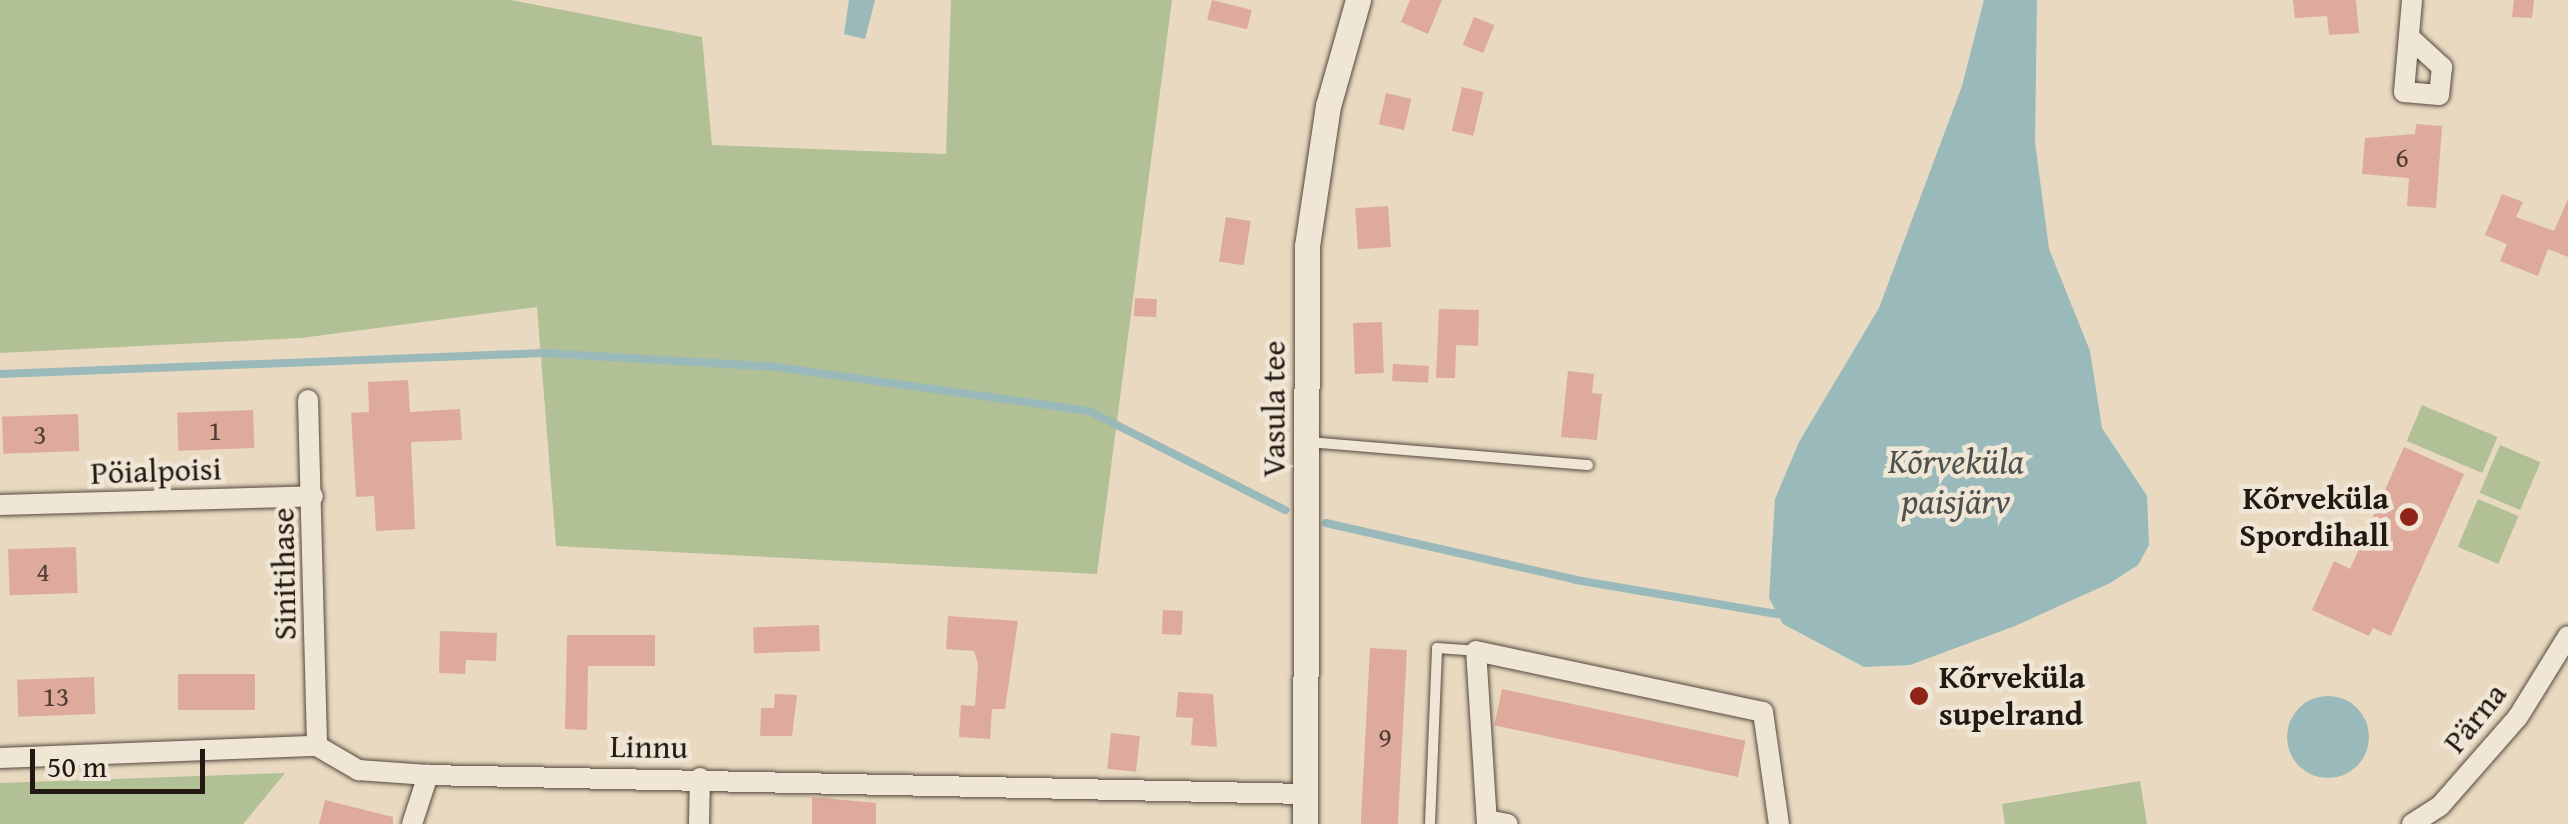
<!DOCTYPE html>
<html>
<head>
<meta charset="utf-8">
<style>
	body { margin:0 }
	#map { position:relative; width:2568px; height:824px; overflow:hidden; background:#e8d9c0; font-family:"Gentium Book Plus",serif }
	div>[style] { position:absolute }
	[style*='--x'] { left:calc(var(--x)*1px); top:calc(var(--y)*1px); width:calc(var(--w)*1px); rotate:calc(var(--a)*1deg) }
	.green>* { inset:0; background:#b2c096; transform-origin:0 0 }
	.water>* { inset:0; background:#99b9ba }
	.round { border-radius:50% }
	.stream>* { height:8px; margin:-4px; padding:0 4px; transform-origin:4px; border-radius:4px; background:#99b9ba }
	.building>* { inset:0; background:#ddaa9b; transform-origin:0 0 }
	.roads { filter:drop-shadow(0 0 2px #54493e) drop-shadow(0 0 2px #54493e) }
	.service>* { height:10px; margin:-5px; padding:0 5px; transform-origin:5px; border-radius:5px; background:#f0e6d6 }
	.minor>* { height:20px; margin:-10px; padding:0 10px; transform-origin:10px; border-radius:10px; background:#f0e6d6 }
	.tertiary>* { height:25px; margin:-12.5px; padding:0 12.5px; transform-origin:12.5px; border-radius:12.5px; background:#f0e6d6 }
	.dots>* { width:28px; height:28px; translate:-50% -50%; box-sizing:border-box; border:5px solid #f0e6d6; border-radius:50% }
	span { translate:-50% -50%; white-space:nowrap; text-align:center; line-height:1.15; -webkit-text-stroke:9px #f0e6d6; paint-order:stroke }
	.number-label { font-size:28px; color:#523d34 }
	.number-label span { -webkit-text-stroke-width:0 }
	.street-label { font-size:32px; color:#231912 }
	.poi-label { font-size:32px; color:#231912; font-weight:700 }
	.right { translate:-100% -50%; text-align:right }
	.left { translate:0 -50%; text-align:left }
	.water-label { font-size:35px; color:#4c514d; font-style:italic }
	.scale { position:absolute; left:30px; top:749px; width:175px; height:45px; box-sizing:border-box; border:5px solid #231912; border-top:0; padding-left:12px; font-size:30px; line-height:35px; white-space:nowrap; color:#231912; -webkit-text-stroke:8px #f0e6d6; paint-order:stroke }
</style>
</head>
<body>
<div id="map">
	<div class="green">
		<i style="clip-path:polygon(0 0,511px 0,702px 37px,712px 145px,946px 154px,951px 0,1172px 0,1097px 574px,556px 546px,537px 307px,301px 338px,0 353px)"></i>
		<i style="left:2422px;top:405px;width:82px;height:39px;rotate:23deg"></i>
		<i style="left:2500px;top:445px;width:44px;height:52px;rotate:23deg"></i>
		<i style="left:2478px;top:499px;width:44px;height:52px;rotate:23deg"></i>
		<i style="clip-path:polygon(285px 773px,243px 824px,0 824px,0 783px)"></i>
		<i style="clip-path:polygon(2140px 781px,2147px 824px,2005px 824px,2002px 804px)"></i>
	</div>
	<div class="water">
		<i style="clip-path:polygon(849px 0,875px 0,865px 39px,844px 34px)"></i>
		<i style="clip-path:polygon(1984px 0,2037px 0,2035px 142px,2049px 249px,2090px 351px,2102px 428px,2147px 496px,2149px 545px,2138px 565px,2110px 583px,2015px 626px,1910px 665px,1864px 667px,1783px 624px,1769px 598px,1775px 499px,1799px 442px,1879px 308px,1962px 86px)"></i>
		<i class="round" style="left:2287px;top:696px;width:82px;height:82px"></i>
	</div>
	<div class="stream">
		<i style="--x:0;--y:374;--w:543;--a:-2.21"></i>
		<i style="--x:543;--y:353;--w:233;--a:3.4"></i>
		<i style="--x:776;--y:367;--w:316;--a:8"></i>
		<i style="--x:1089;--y:411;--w:220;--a:26.8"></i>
		<i style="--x:1326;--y:523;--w:256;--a:12.8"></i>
		<i style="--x:1576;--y:580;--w:205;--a:9.6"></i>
	</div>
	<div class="building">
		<i style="left:1212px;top:0;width:41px;height:20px;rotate:14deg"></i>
		<i style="clip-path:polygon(1410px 0,1442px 0,1428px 34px,1401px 22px)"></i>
		<i style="clip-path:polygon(2293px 0,2356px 0,2359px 33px,2329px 35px,2327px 16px,2295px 18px)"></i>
		<i style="clip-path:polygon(2514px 0,2534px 0,2532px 18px,2512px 17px)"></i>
		<i style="left:1474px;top:17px;width:22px;height:30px;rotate:22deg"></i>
		<i style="left:1462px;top:87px;width:22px;height:45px;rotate:13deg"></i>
		<i style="left:1386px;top:93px;width:26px;height:32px;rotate:13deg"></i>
		<i style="clip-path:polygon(2416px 124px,2442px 126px,2436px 208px,2407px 206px,2409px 178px,2362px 174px,2365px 138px,2415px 134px)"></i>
		<i style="clip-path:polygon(2502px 194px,2523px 202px,2516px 217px,2554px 231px,2568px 199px,2568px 257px,2548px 249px,2538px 276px,2500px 261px,2507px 244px,2485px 235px)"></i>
		<i style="left:1388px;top:206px;width:41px;height:33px;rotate:86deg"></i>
		<i style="left:1226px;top:217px;width:25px;height:45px;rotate:9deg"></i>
		<i style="left:1135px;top:298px;width:22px;height:18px;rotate:3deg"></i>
		<i style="clip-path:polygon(1439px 309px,1479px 310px,1478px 346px,1456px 345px,1455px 378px,1436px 378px)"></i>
		<i style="left:1382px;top:322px;width:51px;height:29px;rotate:88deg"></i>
		<i style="left:1393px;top:364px;width:36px;height:17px;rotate:3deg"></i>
		<i style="clip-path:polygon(1568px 371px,1594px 374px,1592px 393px,1602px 394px,1597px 440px,1561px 437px)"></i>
		<i style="clip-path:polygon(408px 380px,410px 412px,460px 409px,462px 440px,411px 442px,415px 529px,376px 531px,374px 496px,356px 497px,351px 413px,369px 412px,368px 382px)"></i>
		<i style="left:253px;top:410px;width:38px;height:76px;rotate:88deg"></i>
		<i style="left:78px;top:414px;width:37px;height:76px;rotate:88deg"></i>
		<i style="clip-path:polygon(2404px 447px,2464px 474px,2391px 636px,2373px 628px,2369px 636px,2312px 610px,2334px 561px,2350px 569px)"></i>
		<i style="left:76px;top:547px;width:46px;height:68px;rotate:88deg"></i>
		<i style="left:1163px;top:610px;width:20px;height:24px;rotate:3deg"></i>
		<i style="clip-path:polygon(948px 616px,1018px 621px,1005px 709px,992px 709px,990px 739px,959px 737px,961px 705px,975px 706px,978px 664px,974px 651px,946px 649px)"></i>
		<i style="left:819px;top:625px;width:26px;height:66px;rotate:88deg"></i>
		<i style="clip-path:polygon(440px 631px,497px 633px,496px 661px,466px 660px,465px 674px,439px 673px)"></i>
		<i style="clip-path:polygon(567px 635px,655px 635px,655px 666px,588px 666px,587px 730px,565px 729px)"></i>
		<i style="left:1370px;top:648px;width:37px;height:176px;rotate:3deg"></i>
		<i style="left:255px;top:674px;width:36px;height:77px;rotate:90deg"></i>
		<i style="left:94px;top:677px;width:37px;height:77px;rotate:88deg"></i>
		<i style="left:1502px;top:689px;width:249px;height:37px;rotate:12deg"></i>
		<i style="clip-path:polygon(1178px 692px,1213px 694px,1217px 747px,1191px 745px,1193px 718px,1176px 717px)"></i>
		<i style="clip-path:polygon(775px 694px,797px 695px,792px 736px,760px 736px,761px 708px,774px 708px)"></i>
		<i style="left:1111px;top:733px;width:29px;height:36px;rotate:6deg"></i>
		<i style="clip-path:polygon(812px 797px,876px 803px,876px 824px,812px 824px)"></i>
		<i style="clip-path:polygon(325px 800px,393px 817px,393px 824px,319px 824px)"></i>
	</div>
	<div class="roads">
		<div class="service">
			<i style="--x:1307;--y:442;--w:282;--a:4.7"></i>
			<i style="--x:1430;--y:824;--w:176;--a:-87.7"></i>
			<i style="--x:1437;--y:648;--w:39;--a:4"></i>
		</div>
		<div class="minor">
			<i style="--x:2409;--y:37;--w:45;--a:42.3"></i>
			<i style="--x:2442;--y:67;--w:28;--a:96"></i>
			<i style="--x:2439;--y:95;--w:35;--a:-175"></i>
			<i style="--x:2404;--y:92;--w:92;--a:-85"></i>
			<i style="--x:308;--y:400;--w:346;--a:88.5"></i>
			<i style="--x:0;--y:505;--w:313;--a:-1.6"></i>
			<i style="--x:0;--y:758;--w:317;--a:-2.2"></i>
			<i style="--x:317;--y:746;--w:48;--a:30.3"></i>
			<i style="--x:358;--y:770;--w:70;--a:4.1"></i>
			<i style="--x:428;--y:775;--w:876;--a:1.24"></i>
			<i style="--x:1487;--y:820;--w:21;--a:11"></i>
			<i style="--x:412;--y:824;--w:52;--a:-71.9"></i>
			<i style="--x:699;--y:824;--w:46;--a:-88.8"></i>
			<i style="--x:1487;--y:824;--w:173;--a:-93.6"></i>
			<i style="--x:1476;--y:651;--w:293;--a:12"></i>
			<i style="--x:1763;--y:712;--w:113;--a:81.9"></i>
			<i style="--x:2412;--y:824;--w:33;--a:-33"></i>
			<i style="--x:2440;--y:806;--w:118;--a:-48.8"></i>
			<i style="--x:2518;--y:717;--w:95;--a:-58.3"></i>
		</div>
		<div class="tertiary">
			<i style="--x:1305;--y:824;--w:578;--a:-89.8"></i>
			<i style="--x:1307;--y:246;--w:142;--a:-81.5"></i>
			<i style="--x:1328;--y:106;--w:110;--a:-74.2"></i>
		</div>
	</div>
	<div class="dots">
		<i style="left:2409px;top:517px;background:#8f2418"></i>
		<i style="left:1919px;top:696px;background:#8f2418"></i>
	</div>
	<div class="number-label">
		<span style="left:2402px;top:157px">6</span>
		<span style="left:215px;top:430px">1</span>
		<span style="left:40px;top:434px">3</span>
		<span style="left:43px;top:571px">4</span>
		<span style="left:56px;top:696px">13</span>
		<span style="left:1385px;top:737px">9</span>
	</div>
	<div class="street-label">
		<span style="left:1274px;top:409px;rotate:-90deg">Vasula tee</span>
		<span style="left:156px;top:471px;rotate:-2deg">Pöialpoisi</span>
		<span style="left:284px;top:574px;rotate:-91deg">Sinitihase</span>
		<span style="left:2475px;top:718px;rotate:-51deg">Pärna</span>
		<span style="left:649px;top:747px;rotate:1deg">Linnu</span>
	</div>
	<div class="poi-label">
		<span class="right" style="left:2389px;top:517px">Kõrveküla<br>Spordihall</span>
		<span class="left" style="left:1939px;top:696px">Kõrveküla<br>supelrand</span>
	</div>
	<div class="water-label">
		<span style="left:1956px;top:481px">Kõrveküla<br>paisjärv</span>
	</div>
	<div class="scale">50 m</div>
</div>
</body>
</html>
